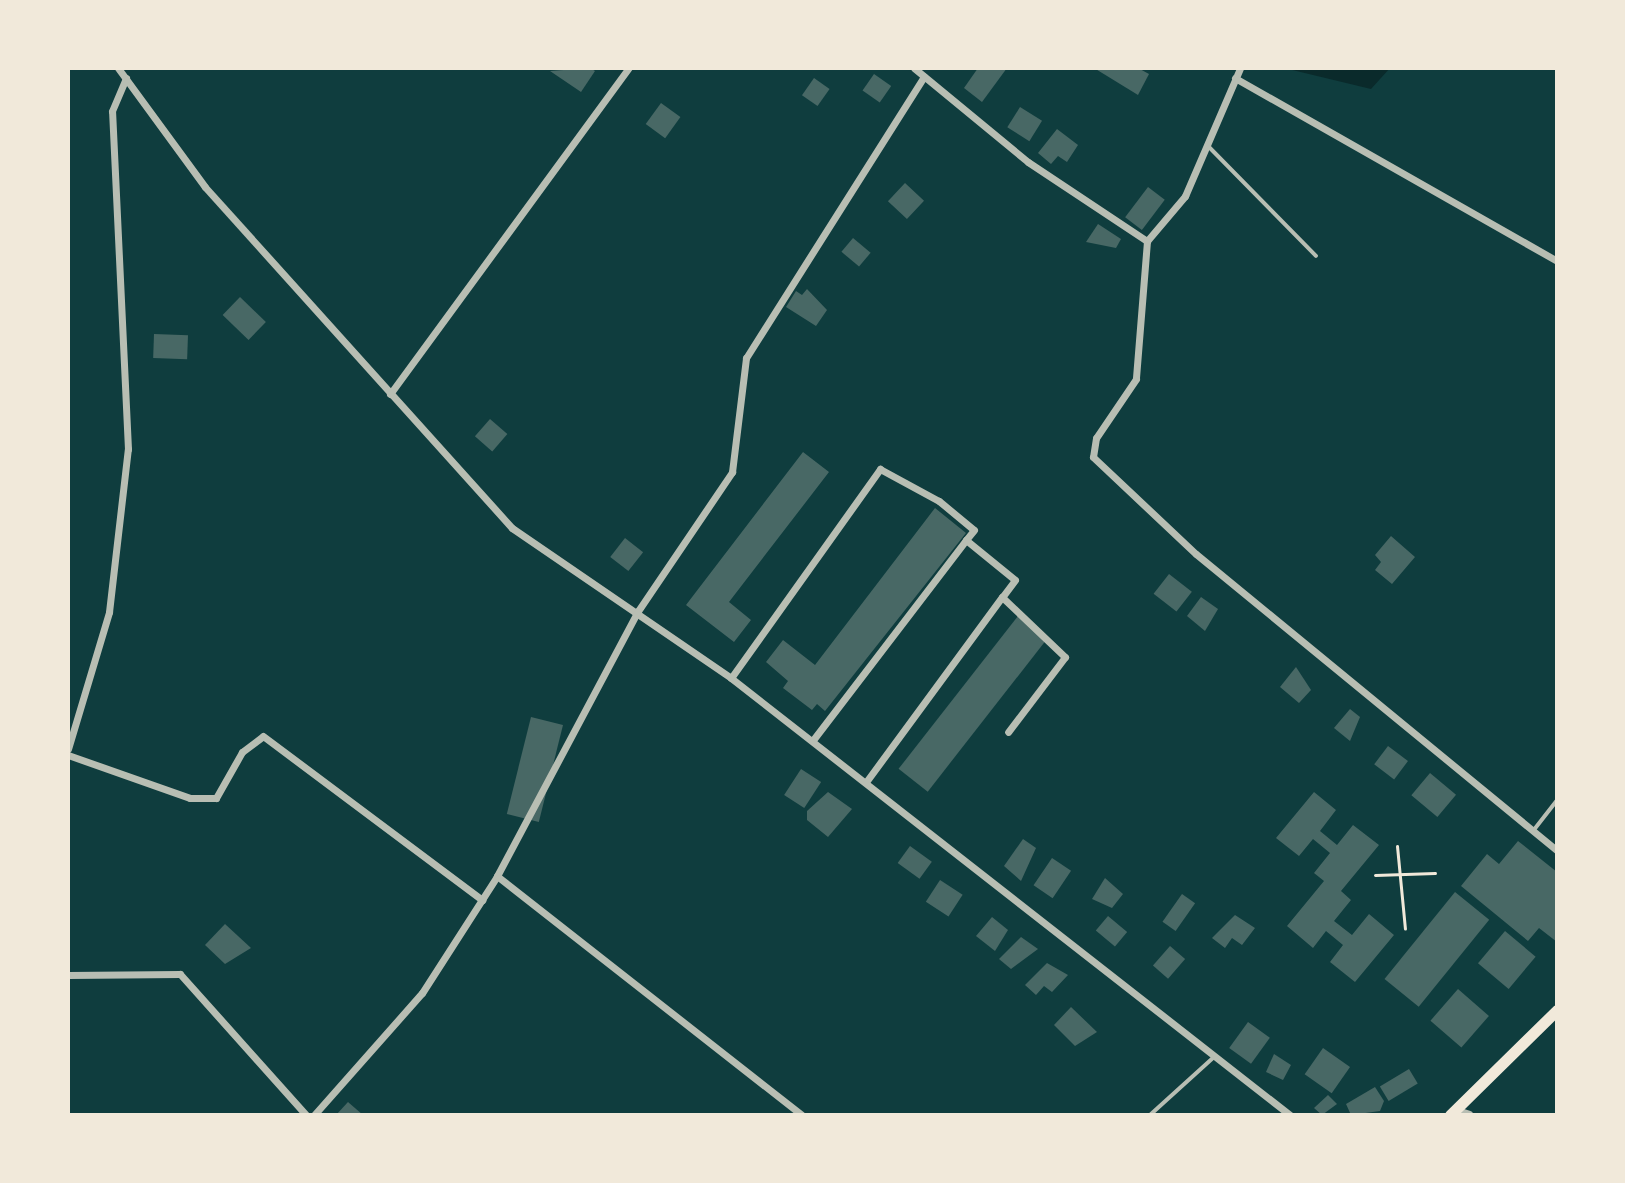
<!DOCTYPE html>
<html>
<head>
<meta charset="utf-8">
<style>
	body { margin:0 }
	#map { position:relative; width:1625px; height:1183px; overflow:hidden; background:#0f3d3e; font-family:Arial,sans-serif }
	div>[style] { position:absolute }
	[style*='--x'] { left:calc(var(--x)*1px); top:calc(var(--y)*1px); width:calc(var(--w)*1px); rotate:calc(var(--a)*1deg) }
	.water>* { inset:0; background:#0a2a2b }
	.building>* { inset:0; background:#486865; transform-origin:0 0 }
	.path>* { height:3px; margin:-1.5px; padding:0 1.5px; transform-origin:1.5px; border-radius:1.5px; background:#f1e9da }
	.service>* { height:4px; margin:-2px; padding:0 2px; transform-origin:2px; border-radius:2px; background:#b8beb3 }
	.minor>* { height:7px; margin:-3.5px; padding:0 3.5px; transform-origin:3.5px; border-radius:3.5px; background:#b8beb3 }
	.tertiary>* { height:9px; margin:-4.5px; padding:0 4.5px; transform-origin:4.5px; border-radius:4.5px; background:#b8beb3 }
	.secondary>* { height:11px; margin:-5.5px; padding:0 5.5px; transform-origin:5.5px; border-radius:5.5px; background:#f1e9da }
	span { translate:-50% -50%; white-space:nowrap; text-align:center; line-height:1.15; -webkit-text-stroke:8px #f1e9da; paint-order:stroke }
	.frame { position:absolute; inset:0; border:70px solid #f1e9da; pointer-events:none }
</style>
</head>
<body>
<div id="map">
	<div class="water">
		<i style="clip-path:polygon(1284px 68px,1390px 68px,1371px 89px)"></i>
	</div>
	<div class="building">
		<i style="clip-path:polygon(590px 68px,595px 71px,581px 92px,550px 71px)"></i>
		<i style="clip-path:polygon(978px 68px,1007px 68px,982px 102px,964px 88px)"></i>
		<i style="clip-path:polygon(1094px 68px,1138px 68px,1149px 74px,1138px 95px)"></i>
		<i style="left:874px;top:74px;width:21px;height:20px;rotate:35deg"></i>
		<i style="left:814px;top:78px;width:19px;height:21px;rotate:35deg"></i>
		<i style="left:661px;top:103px;width:24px;height:26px;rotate:36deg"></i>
		<i style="left:1020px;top:107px;width:26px;height:24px;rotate:32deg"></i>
		<i style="clip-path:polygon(1057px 129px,1078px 145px,1067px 162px,1058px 156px,1051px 164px,1038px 153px)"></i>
		<i style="left:905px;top:183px;width:26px;height:25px;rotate:43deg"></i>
		<i style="left:1148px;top:187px;width:21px;height:38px;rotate:37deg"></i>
		<i style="clip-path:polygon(1098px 224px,1121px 239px,1116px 248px,1086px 242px)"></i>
		<i style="left:853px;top:238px;width:23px;height:18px;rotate:40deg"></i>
		<i style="clip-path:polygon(807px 289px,827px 310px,816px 326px,786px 307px,796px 291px,802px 295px)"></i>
		<i style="left:240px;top:297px;width:36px;height:25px;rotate:44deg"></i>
		<i style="left:154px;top:334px;width:34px;height:24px;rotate:2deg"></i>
		<i style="left:490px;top:419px;width:23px;height:23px;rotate:41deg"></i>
		<i style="clip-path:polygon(803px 452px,829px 472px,729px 602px,751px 620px,734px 642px,686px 605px)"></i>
		<i style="clip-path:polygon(935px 508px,966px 533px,825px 711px,817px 704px,812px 710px,783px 688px,788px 681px,766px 662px,783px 640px,815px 665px)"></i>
		<i style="clip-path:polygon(1391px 536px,1415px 557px,1392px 584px,1375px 570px,1381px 562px,1375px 555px)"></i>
		<i style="left:625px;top:538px;width:23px;height:24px;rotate:38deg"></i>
		<i style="left:1169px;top:574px;width:29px;height:25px;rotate:38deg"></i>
		<i style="clip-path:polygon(1201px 597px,1218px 609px,1205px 631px,1187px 616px)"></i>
		<i style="left:1018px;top:616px;width:37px;height:194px;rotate:38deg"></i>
		<i style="clip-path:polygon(1296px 667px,1311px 690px,1299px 703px,1280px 687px)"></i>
		<i style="clip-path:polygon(1350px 709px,1360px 717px,1350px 741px,1334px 728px)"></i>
		<i style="left:531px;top:717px;width:33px;height:100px;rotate:14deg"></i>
		<i style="left:1388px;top:746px;width:25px;height:23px;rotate:37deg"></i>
		<i style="left:801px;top:769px;width:24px;height:31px;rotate:33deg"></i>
		<i style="left:1430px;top:773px;width:34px;height:29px;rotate:40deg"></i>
		<i style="clip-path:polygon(828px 792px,852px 809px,828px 837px,807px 820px,807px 811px)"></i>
		<i style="clip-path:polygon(1314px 792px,1336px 810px,1320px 831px,1337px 845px,1353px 825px,1379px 845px,1341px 891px,1351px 900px,1334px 921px,1352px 935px,1369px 914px,1394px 935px,1355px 982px,1330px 962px,1343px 945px,1326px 931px,1313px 948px,1287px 926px,1324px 881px,1314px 873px,1330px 853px,1313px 839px,1299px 856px,1276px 838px)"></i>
		<i style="clip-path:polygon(1023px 839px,1036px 848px,1021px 881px,1004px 866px)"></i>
		<i style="clip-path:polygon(1518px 841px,1557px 872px,1557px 942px,1539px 928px,1528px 941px,1461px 886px,1487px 854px,1499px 864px)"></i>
		<i style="left:910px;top:846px;width:27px;height:21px;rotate:36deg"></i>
		<i style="left:1052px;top:858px;width:23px;height:33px;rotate:34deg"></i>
		<i style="clip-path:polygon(1105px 878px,1123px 894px,1112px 908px,1092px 899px)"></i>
		<i style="left:940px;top:880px;width:27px;height:26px;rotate:33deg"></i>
		<i style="left:1455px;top:892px;width:44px;height:112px;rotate:39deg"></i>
		<i style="left:1182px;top:894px;width:16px;height:34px;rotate:35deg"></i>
		<i style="clip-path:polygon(1235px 915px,1255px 928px,1242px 945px,1232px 938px,1225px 948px,1212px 938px)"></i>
		<i style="left:1108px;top:916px;width:25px;height:19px;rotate:40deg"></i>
		<i style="clip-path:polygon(992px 917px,1008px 930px,995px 951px,976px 936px)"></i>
		<i style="clip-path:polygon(225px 924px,251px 948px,225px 964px,205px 945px)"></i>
		<i style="left:1505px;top:931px;width:40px;height:42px;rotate:40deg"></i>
		<i style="clip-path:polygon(1021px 937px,1038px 949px,1011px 969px,999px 959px)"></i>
		<i style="left:1170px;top:946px;width:20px;height:26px;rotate:41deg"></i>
		<i style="clip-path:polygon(1047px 963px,1068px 975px,1052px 992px,1044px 986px,1036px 995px,1025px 985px)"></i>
		<i style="left:1458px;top:989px;width:41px;height:42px;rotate:41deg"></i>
		<i style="clip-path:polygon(1071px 1007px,1097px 1032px,1075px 1046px,1054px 1025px)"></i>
		<i style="left:1248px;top:1022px;width:27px;height:32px;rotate:36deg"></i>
		<i style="left:1323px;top:1048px;width:33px;height:32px;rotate:35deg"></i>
		<i style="clip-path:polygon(1274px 1054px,1291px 1065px,1283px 1080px,1266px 1072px)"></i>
		<i style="left:1409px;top:1069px;width:17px;height:34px;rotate:59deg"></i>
		<i style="clip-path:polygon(1375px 1087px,1384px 1101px,1380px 1111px,1351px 1115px,1346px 1104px)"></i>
		<i style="clip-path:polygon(1328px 1095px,1337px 1104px,1322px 1115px,1314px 1108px)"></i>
		<i style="clip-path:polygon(348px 1102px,363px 1115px,336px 1115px)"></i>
	</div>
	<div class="path">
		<i style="--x:1397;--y:846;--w:83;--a:84.5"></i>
		<i style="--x:1375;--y:875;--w:60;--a:-1.9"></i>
	</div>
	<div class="service">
		<i style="--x:1208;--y:146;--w:154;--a:45.5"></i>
		<i style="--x:1533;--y:831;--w:39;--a:-52"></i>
		<i style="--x:1150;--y:1115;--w:86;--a:-42.2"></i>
	</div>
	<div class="minor">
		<i style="--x:118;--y:68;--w:147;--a:53.8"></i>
		<i style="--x:205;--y:187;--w:459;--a:48"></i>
		<i style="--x:512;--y:528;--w:265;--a:34.4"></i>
		<i style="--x:731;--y:678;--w:710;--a:38.02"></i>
		<i style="--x:914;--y:68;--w:148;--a:39.5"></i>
		<i style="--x:1028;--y:162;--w:143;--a:33.6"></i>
		<i style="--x:1147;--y:241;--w:59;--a:-49.8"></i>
		<i style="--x:1185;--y:196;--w:139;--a:-66.7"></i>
		<i style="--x:1235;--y:78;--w:370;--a:29.6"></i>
		<i style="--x:1147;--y:241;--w:138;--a:94.6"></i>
		<i style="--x:1136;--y:379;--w:71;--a:124.1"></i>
		<i style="--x:1096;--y:438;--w:19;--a:99"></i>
		<i style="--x:1093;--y:457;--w:141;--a:43.3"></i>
		<i style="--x:1196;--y:554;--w:467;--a:39.4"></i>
		<i style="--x:390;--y:394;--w:404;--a:-53.8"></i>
		<i style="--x:731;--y:678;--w:257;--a:-54.5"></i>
		<i style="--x:880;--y:469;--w:67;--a:28.5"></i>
		<i style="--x:939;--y:501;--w:45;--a:39.6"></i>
		<i style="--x:974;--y:530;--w:13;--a:129"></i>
		<i style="--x:813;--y:740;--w:252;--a:-52.6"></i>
		<i style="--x:966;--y:540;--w:63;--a:39.2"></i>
		<i style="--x:1015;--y:580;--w:21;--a:127"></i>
		<i style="--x:68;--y:749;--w:143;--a:-73.3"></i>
		<i style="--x:109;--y:612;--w:164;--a:-83.4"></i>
		<i style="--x:128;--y:449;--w:338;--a:-92.7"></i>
		<i style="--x:112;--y:111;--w:36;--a:-67"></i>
		<i style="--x:68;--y:755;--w:129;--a:19.4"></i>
		<i style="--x:190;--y:798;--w:26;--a:0"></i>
		<i style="--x:216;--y:798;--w:53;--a:-60.5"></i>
		<i style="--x:242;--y:752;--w:26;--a:-37"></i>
		<i style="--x:263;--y:736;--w:274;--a:36.8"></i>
		<i style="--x:866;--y:782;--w:230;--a:-53.7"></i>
		<i style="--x:1002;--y:597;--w:87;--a:43.6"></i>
		<i style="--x:1065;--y:657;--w:94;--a:127.2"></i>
		<i style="--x:497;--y:876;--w:387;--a:38.1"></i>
		<i style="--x:68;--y:975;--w:112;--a:-0.5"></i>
		<i style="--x:180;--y:974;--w:189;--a:48.2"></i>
		<i style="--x:314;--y:1115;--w:163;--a:-48.5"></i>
		<i style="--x:422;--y:993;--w:139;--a:-57.3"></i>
		<i style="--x:497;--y:876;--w:300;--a:-62"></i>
		<i style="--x:638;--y:611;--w:168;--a:-55.9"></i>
		<i style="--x:732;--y:472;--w:115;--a:-83"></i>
		<i style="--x:746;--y:358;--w:333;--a:-57.7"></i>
	</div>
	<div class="tertiary">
		<i style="--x:1460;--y:1112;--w:9;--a:18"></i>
	</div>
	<div class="secondary">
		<i style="--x:1450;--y:1115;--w:150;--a:-44.5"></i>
	</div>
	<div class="frame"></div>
</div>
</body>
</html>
